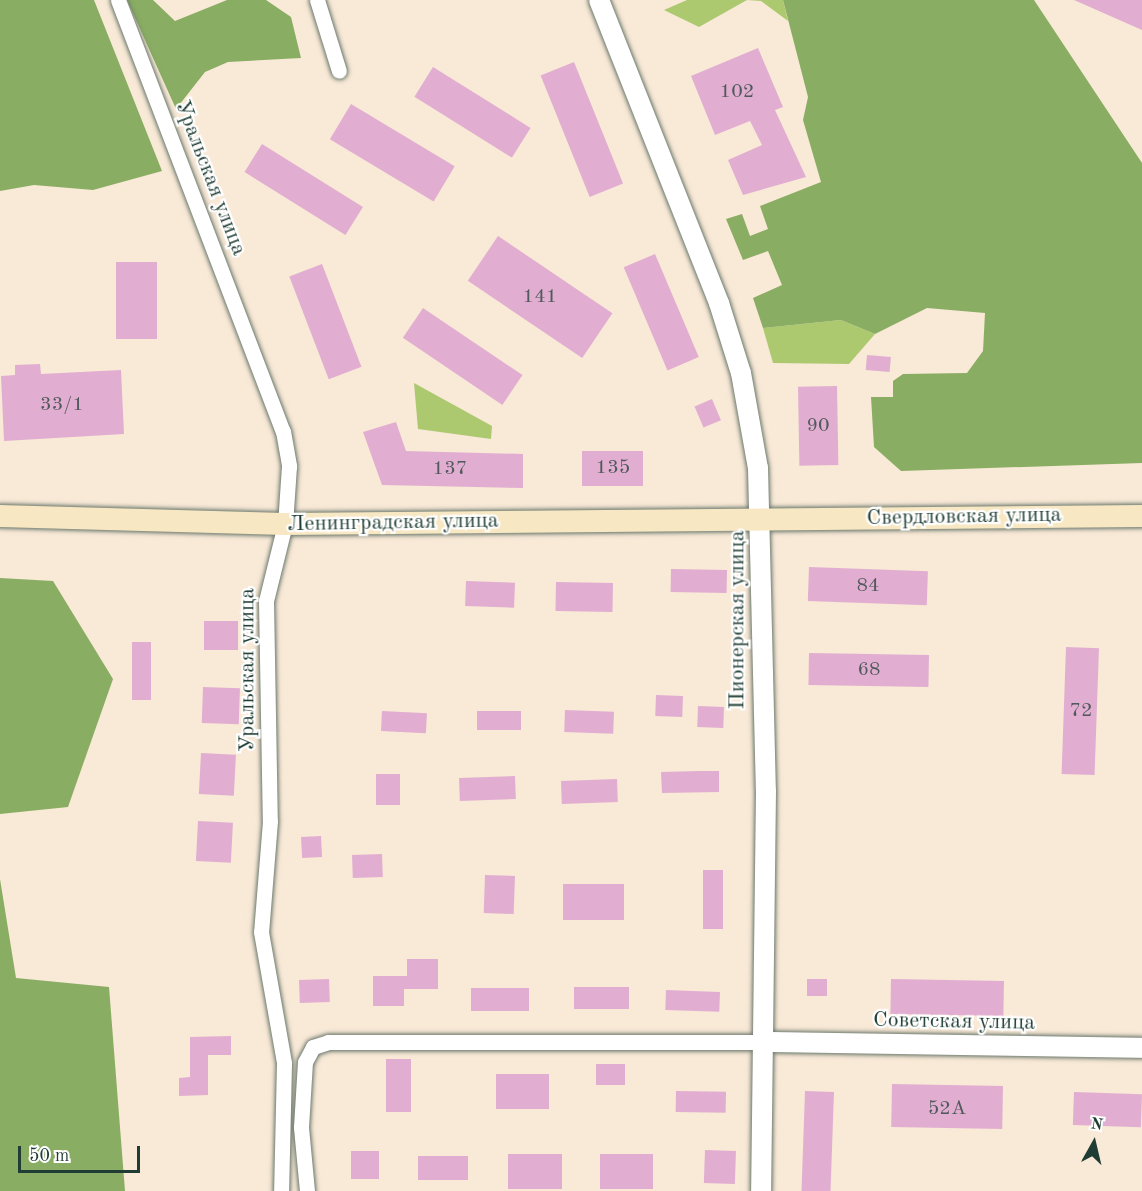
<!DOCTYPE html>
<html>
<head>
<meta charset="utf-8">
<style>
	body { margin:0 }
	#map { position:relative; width:1142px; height:1191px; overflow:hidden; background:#f9e9d7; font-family:"Old Standard TT",serif }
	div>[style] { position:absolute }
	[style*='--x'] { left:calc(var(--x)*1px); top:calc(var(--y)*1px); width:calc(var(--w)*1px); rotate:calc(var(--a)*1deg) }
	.green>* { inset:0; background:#acc970 }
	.forest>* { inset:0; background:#89ad62 }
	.building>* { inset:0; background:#e1aed1; transform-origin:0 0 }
	.roads { filter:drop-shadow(0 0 2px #6b796d) drop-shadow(0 0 2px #6b796d) }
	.minor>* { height:15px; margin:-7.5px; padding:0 7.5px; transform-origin:7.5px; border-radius:7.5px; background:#fff }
	.tertiary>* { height:20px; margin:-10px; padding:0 10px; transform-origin:10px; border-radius:10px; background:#fff }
	.secondary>* { height:22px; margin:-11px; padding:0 11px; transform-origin:11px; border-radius:11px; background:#f8e7c3 }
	span { translate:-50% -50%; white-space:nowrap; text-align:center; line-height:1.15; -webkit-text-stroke:4.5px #fff; paint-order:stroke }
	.number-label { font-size:20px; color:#50595b }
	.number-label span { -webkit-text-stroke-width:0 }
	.street-label { font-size:22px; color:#1f3d34 }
	.north { position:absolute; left:1064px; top:1113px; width:60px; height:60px; -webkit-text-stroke:4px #fff; paint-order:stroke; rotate:8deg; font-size:16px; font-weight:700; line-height:24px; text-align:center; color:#1f3d34 }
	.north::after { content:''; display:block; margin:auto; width:21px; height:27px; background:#1f3d34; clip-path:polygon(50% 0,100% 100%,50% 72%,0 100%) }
	.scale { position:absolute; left:18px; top:1146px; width:122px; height:27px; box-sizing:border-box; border:3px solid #1f3d34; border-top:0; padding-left:8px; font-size:18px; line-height:21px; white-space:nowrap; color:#1f3d34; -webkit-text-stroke:4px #fff; paint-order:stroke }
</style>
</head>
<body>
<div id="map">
	<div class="green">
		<i style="clip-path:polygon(687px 0,783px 0,788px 21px,761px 1px,747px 0,699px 27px,664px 10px)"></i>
		<i style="clip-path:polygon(841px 320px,875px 334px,849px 364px,773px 363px,763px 328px)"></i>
		<i style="clip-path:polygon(414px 383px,492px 426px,491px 439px,418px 429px)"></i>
	</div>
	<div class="forest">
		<i style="clip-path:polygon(0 0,94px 0,162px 171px,93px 190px,34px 185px,0 191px)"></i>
		<i style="clip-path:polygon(127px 0,153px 0,175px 21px,227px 0,266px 0,291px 17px,301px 58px,228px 62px,205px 72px,176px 109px)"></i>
		<i style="clip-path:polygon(783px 0,1034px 0,1142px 163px,1142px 463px,901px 471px,874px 447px,871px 397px,893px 397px,893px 381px,903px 374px,967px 373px,983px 351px,985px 313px,927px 308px,875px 334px,841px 320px,763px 328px,753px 298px,782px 285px,768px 251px,743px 260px,726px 219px,742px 214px,750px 236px,768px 229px,760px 206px,821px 182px,803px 120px,808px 97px)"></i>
		<i style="clip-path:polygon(0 578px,53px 581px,113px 679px,68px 807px,0 814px)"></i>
		<i style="clip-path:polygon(0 879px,16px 978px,109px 987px,125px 1191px,0 1191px)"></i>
	</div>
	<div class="building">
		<i style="clip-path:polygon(1074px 0,1142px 0,1142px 30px)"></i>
		<i style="clip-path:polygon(758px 48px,783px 107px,775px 110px,806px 177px,743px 195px,728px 160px,762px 145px,750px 121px,715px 135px,691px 76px)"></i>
		<i style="left:574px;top:62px;width:131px;height:36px;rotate:68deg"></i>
		<i style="left:433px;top:67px;width:115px;height:35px;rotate:32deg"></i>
		<i style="left:351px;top:104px;width:121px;height:41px;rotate:31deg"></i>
		<i style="left:262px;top:144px;width:119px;height:33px;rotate:32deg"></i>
		<i style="left:498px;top:236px;width:138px;height:54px;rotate:34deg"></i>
		<i style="left:655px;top:254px;width:112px;height:34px;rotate:67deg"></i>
		<i style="left:116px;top:262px;width:41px;height:77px"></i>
		<i style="left:322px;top:264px;width:110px;height:35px;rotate:69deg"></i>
		<i style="left:423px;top:308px;width:120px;height:36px;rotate:34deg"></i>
		<i style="left:867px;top:355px;width:24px;height:15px;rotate:5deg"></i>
		<i style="clip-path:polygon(40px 364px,41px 374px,121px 370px,124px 434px,4px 441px,1px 376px,15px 375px,15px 365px)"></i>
		<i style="left:837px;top:386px;width:79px;height:39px;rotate:89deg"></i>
		<i style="left:712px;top:399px;width:23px;height:19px;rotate:67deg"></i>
		<i style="clip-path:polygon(396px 422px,406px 451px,523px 454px,523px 488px,382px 485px,363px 432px)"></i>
		<i style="left:582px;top:451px;width:61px;height:35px"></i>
		<i style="left:809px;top:567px;width:119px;height:34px;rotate:2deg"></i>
		<i style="left:671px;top:569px;width:56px;height:23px;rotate:1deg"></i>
		<i style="left:466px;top:581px;width:49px;height:25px;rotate:2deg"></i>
		<i style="left:556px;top:582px;width:57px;height:29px;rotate:1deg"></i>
		<i style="left:204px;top:621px;width:34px;height:29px"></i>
		<i style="left:132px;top:642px;width:19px;height:58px"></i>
		<i style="left:1066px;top:647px;width:33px;height:127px;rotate:2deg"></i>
		<i style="left:809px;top:653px;width:120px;height:32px;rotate:1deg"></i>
		<i style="left:203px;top:687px;width:37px;height:36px;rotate:2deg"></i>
		<i style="left:656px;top:695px;width:27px;height:21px;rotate:2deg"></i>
		<i style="left:698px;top:706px;width:26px;height:21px;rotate:2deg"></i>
		<i style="left:565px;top:710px;width:49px;height:22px;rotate:2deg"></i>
		<i style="left:382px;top:711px;width:45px;height:20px;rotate:3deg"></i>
		<i style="left:477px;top:711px;width:44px;height:19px"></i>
		<i style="left:201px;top:753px;width:35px;height:41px;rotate:3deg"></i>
		<i style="clip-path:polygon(699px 771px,719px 771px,719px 792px,662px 793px,661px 772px)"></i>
		<i style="left:376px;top:774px;width:24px;height:31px"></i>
		<i style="left:515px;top:776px;width:23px;height:56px;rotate:88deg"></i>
		<i style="left:617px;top:779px;width:23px;height:56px;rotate:88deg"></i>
		<i style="left:198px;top:821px;width:35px;height:40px;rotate:3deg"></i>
		<i style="left:321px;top:836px;width:21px;height:20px;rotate:87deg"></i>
		<i style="left:382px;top:854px;width:23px;height:30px;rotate:88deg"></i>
		<i style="left:703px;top:870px;width:20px;height:59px"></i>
		<i style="left:485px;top:875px;width:30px;height:38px;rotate:2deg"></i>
		<i style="left:563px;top:884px;width:61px;height:36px"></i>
		<i style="clip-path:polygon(407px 959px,438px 959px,438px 989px,404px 989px,404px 1006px,373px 1006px,373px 976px,407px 976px)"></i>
		<i style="left:329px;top:979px;width:23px;height:30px;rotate:88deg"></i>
		<i style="left:807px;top:979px;width:20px;height:17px"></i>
		<i style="left:891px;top:979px;width:113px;height:35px;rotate:1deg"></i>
		<i style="left:574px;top:987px;width:55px;height:22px"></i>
		<i style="left:471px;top:988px;width:58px;height:23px"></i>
		<i style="left:666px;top:990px;width:54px;height:20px;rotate:2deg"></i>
		<i style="clip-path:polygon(231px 1036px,231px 1055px,208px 1055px,208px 1095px,179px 1096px,179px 1078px,190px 1077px,190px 1037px)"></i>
		<i style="left:386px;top:1059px;width:25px;height:53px"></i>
		<i style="left:596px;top:1064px;width:29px;height:21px"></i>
		<i style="left:496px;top:1074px;width:53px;height:35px"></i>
		<i style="left:892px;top:1084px;width:111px;height:43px;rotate:1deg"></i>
		<i style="left:676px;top:1091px;width:50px;height:21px;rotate:1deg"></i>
		<i style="left:805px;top:1091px;width:29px;height:100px;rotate:2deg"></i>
		<i style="left:1074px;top:1092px;width:68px;height:33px;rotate:2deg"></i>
		<i style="left:705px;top:1150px;width:31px;height:33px;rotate:2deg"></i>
		<i style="left:351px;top:1151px;width:28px;height:28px"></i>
		<i style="left:562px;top:1154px;width:35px;height:54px;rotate:90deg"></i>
		<i style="left:600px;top:1154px;width:53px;height:35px"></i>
		<i style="left:468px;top:1156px;width:24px;height:50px;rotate:90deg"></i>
	</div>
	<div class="roads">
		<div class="minor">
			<i style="--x:118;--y:0;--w:462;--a:69.1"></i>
			<i style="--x:283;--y:431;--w:36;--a:80"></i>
			<i style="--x:289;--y:466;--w:58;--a:93.9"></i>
			<i style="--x:285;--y:524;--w:79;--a:103.9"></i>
			<i style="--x:266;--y:601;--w:220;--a:89"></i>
			<i style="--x:270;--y:821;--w:111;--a:94.6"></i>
			<i style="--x:261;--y:932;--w:133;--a:80"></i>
			<i style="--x:284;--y:1063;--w:128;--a:91.3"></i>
			<i style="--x:317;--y:0;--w:74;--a:72.8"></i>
			<i style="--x:307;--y:1191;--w:64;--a:-95.4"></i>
			<i style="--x:301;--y:1127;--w:65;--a:-86.5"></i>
			<i style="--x:305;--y:1062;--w:17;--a:-62"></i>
			<i style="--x:313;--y:1047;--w:16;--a:-18"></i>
			<i style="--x:328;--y:1042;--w:437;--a:0"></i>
		</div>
		<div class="tertiary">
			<i style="--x:599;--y:0;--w:326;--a:68.4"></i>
			<i style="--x:719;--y:303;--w:73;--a:72.6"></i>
			<i style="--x:741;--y:373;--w:97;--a:79.9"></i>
			<i style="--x:758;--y:468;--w:323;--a:88.6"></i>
			<i style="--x:766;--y:791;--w:400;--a:90.7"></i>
			<i style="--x:765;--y:1042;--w:377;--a:0.9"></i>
		</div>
		<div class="secondary">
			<i style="--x:0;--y:516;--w:285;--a:1.6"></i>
			<i style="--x:285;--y:524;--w:857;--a:-0.53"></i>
		</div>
	</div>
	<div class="number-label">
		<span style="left:737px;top:92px">102</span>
		<span style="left:540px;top:297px">141</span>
		<span style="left:62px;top:405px">33/1</span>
		<span style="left:818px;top:426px">90</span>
		<span style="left:613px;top:468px">135</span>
		<span style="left:450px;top:469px">137</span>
		<span style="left:868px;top:586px">84</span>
		<span style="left:869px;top:670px">68</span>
		<span style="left:1081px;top:711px">72</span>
		<span style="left:947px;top:1109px">52А</span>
	</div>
	<div class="street-label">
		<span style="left:210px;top:178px;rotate:69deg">Уральская улица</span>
		<span style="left:964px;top:517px;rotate:-1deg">Свердловская улица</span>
		<span style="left:393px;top:523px;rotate:-1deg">Ленинградская улица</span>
		<span style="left:738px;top:620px;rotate:-90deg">Пионерская улица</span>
		<span style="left:248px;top:670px;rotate:-90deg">Уральская улица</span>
		<span style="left:954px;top:1022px;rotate:1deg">Советская улица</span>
	</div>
	<div class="north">N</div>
	<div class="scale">50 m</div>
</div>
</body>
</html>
